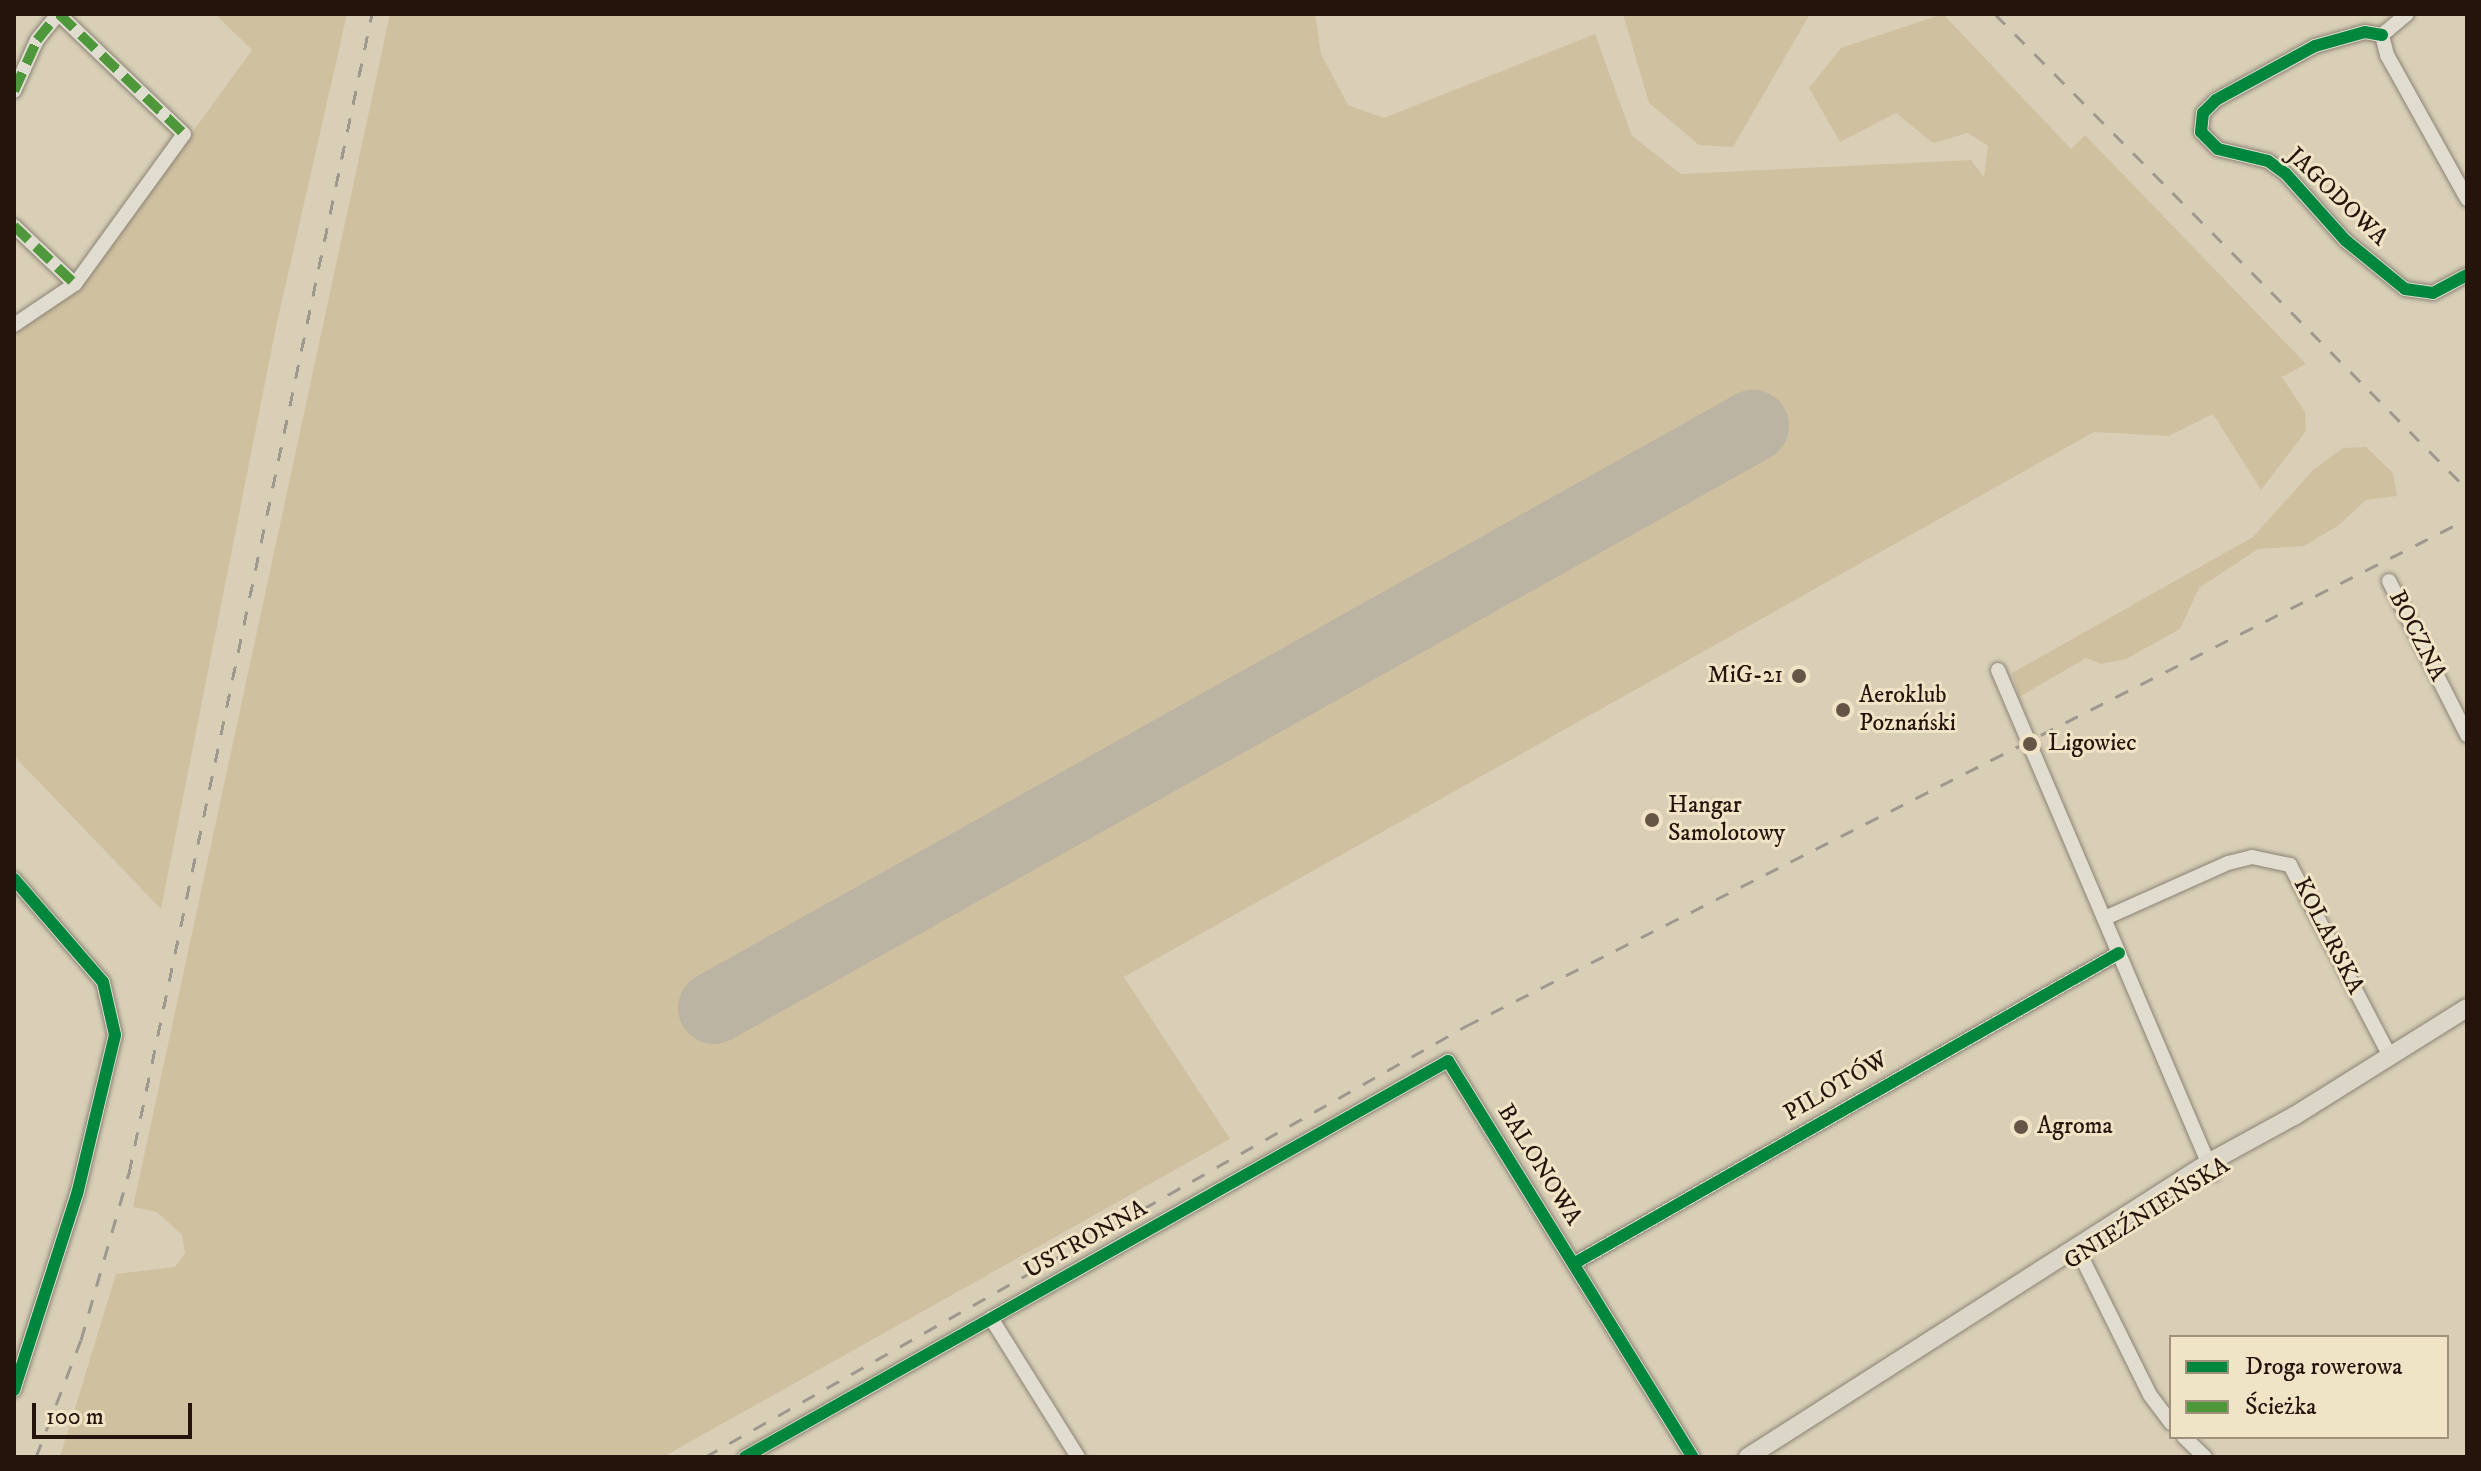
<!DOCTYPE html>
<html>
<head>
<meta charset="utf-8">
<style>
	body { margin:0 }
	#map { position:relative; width:2481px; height:1471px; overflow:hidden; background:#d9cfb7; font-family:"IM FELL DW Pica",serif }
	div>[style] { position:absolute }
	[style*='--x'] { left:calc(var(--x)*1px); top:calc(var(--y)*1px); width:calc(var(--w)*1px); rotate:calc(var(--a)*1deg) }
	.green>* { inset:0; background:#cfc0a0 }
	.runway>* { height:72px; margin:-36px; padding:0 36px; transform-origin:36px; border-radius:36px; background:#bcb4a2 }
	.roads { filter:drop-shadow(0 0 2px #8a8374) drop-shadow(0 0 2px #8a8374) }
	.minor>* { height:14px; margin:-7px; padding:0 7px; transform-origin:7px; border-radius:7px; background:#e1dcd0 }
	.major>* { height:18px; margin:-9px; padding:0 9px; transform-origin:9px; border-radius:9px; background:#dcd6c8 }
	.rail>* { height:3px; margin-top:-1.5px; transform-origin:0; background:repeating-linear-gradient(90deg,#9e988e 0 14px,transparent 0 28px) }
	.quiet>* { height:10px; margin-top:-5px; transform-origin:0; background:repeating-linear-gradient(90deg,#4e983b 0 20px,transparent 0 30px) }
	.cycleway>* { height:12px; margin:-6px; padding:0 6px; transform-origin:6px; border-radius:6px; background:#00873e }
	.dots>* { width:22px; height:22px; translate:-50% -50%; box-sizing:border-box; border:4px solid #f0e4c6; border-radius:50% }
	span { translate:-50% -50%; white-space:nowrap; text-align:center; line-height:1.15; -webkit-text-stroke:6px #f0e4c6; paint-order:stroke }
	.street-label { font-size:24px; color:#25140b }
	.poi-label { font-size:24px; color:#25140b }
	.right { translate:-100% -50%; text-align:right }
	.left { translate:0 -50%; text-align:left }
	.frame { position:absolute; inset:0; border:16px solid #25140b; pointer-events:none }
	.legend { position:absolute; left:2169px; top:1335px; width:280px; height:104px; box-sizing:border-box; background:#f0e4c6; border:2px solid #9f917b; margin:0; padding:10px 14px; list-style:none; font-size:24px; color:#25140b }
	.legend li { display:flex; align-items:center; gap:16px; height:40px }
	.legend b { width:40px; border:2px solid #9f917b }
	.scale { position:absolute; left:32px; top:1403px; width:160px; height:36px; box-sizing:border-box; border:4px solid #25140b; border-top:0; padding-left:10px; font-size:24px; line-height:28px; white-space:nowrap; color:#25140b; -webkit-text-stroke:6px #f0e4c6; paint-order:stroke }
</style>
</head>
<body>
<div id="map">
	<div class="green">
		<i style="clip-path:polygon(215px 14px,347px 14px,276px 327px,161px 909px,14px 756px,14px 334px,79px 289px,252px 50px)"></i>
		<i style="clip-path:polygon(390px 14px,1315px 14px,1321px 54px,1348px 105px,1384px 118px,1595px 34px,1632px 136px,1681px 174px,1971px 160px,1984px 177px,1988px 146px,1968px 133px,1933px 143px,1896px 113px,1840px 142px,1809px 88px,1841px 48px,1943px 14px,2071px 149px,2085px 135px,2306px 364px,2282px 377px,2305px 412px,2306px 431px,2261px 490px,2213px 414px,2169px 436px,2094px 432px,1124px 977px,1230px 1139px,663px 1457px,60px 1457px,116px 1274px,175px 1267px,185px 1253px,182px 1235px,157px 1212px,133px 1207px)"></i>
		<i style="clip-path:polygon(1623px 14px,1810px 14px,1733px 147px,1699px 145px,1649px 103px)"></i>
		<i style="clip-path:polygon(2366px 447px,2393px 473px,2397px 496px,2366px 500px,2339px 525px,2304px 546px,2258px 549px,2199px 588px,2180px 629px,2126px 659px,2101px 664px,2086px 658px,2019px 697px,2012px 673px,2253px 537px,2313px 470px,2343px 448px)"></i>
	</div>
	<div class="runway">
		<i style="--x:714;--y:1008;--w:1191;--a:-29.26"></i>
	</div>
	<div class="roads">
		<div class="minor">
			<i style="--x:2407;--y:14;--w:33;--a:140"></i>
			<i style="--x:2382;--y:35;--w:21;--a:76"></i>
			<i style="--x:2387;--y:55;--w:165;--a:60.9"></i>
			<i style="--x:2382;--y:35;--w:17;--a:-170"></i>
			<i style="--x:2365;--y:32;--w:52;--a:164.4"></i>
			<i style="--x:2315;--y:46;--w:113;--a:151.4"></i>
			<i style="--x:2216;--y:100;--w:18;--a:135"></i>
			<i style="--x:2203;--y:113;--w:19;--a:96"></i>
			<i style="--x:2201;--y:132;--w:24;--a:45"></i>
			<i style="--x:2218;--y:149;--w:51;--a:13.5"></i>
			<i style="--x:2268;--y:161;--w:22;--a:36"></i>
			<i style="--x:2286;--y:174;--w:89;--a:48.2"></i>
			<i style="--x:2345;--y:240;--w:77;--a:39.2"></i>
			<i style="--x:2405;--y:289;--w:28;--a:8"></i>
			<i style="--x:2433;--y:293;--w:38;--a:-28"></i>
			<i style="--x:14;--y:91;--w:56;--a:-65.7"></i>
			<i style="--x:37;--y:40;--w:33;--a:-51"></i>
			<i style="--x:14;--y:226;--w:84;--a:43.6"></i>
			<i style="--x:14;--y:325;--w:73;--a:-33.9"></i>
			<i style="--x:75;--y:284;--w:185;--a:-54"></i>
			<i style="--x:184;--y:134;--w:173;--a:-136.2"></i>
			<i style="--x:2389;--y:581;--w:173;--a:63.1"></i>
			<i style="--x:1998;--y:670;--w:548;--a:66.9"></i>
			<i style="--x:14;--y:879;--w:136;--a:49.2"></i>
			<i style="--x:103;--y:982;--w:54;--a:77.2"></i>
			<i style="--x:115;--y:1035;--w:163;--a:103.4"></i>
			<i style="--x:77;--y:1194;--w:206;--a:107.8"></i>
			<i style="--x:2105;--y:918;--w:135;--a:-24.1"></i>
			<i style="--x:2228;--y:863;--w:25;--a:-14"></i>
			<i style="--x:2252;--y:857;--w:39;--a:12"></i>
			<i style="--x:2290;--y:865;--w:216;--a:62.4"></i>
			<i style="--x:2076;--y:1246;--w:166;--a:63.6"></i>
			<i style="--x:2150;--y:1395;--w:35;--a:53"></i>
			<i style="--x:1575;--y:1263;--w:626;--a:-29.68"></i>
			<i style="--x:991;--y:1318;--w:164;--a:58"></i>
			<i style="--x:2184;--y:1437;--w:29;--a:44"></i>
			<i style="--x:745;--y:1457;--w:807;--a:-29.39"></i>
			<i style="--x:1448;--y:1061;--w:466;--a:58.3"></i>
		</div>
		<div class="major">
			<i style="--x:1748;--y:1457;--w:546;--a:-32.58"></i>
			<i style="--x:2208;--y:1163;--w:98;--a:-28.7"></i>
			<i style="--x:2294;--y:1116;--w:204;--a:-32"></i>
		</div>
	</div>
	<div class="rail">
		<i style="--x:1995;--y:14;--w:670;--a:45.18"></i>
		<i style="--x:36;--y:1457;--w:125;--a:-69"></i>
		<i style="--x:81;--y:1340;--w:174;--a:-74"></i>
		<i style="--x:129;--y:1173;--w:1184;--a:-78.16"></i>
		<i style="--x:705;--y:1457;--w:875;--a:-29.53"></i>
		<i style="--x:1466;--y:1026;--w:1122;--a:-26.86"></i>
	</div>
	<div class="quiet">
		<i style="--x:59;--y:14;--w:173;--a:43.8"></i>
		<i style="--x:14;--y:91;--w:56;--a:-65.7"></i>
		<i style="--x:37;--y:40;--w:33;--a:-51"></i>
		<i style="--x:14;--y:226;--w:84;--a:43.6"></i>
	</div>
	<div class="cycleway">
		<i style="--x:2382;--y:35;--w:17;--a:-170"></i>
		<i style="--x:2365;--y:32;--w:52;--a:164.4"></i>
		<i style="--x:2315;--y:46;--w:113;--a:151.4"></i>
		<i style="--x:2216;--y:100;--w:18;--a:135"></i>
		<i style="--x:2203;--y:113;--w:19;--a:96"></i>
		<i style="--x:2201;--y:132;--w:24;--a:45"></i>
		<i style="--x:2218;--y:149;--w:51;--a:13.5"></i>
		<i style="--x:2268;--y:161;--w:22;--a:36"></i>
		<i style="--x:2286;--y:174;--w:89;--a:48.2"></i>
		<i style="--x:2345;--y:240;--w:77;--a:39.2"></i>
		<i style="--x:2405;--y:289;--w:28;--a:8"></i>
		<i style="--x:2433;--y:293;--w:38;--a:-28"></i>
		<i style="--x:14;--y:879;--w:136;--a:49.2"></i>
		<i style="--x:103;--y:982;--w:54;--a:77.2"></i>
		<i style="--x:115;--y:1035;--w:163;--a:103.4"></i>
		<i style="--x:77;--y:1194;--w:206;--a:107.8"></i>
		<i style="--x:1575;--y:1263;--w:626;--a:-29.68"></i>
		<i style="--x:745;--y:1457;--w:807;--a:-29.39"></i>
		<i style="--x:1448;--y:1061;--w:466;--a:58.3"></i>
	</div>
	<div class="dots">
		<i style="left:1799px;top:676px;background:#645547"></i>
		<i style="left:1843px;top:710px;background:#645547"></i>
		<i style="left:2030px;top:744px;background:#645547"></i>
		<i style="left:1652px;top:820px;background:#645547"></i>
		<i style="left:2021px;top:1127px;background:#645547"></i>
	</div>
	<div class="street-label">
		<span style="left:2337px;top:197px;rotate:44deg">JAGODOWA</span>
		<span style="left:2417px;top:636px;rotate:63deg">BOCZNA</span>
		<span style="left:2328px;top:936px;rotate:63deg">KOLARSKA</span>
		<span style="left:1836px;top:1087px;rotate:-30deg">PILOTÓW</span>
		<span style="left:1539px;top:1165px;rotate:58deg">BALONOWA</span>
		<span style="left:2147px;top:1214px;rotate:-32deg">GNIEŹNIEŃSKA</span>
		<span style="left:1086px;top:1240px;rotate:-29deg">USTRONNA</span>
	</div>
	<div class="poi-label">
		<span class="right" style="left:1783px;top:676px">MiG-21</span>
		<span class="left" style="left:1859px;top:710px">Aeroklub<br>Poznański</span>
		<span class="left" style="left:2048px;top:744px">Ligowiec</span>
		<span class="left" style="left:1668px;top:820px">Hangar<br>Samolotowy</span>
		<span class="left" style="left:2037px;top:1127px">Agroma</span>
	</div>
	<div class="frame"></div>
	<ul class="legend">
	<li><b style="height:10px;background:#00873e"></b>Droga rowerowa</li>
	<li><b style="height:10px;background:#4e983b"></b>Ścieżka</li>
	</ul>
	<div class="scale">100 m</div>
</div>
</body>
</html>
